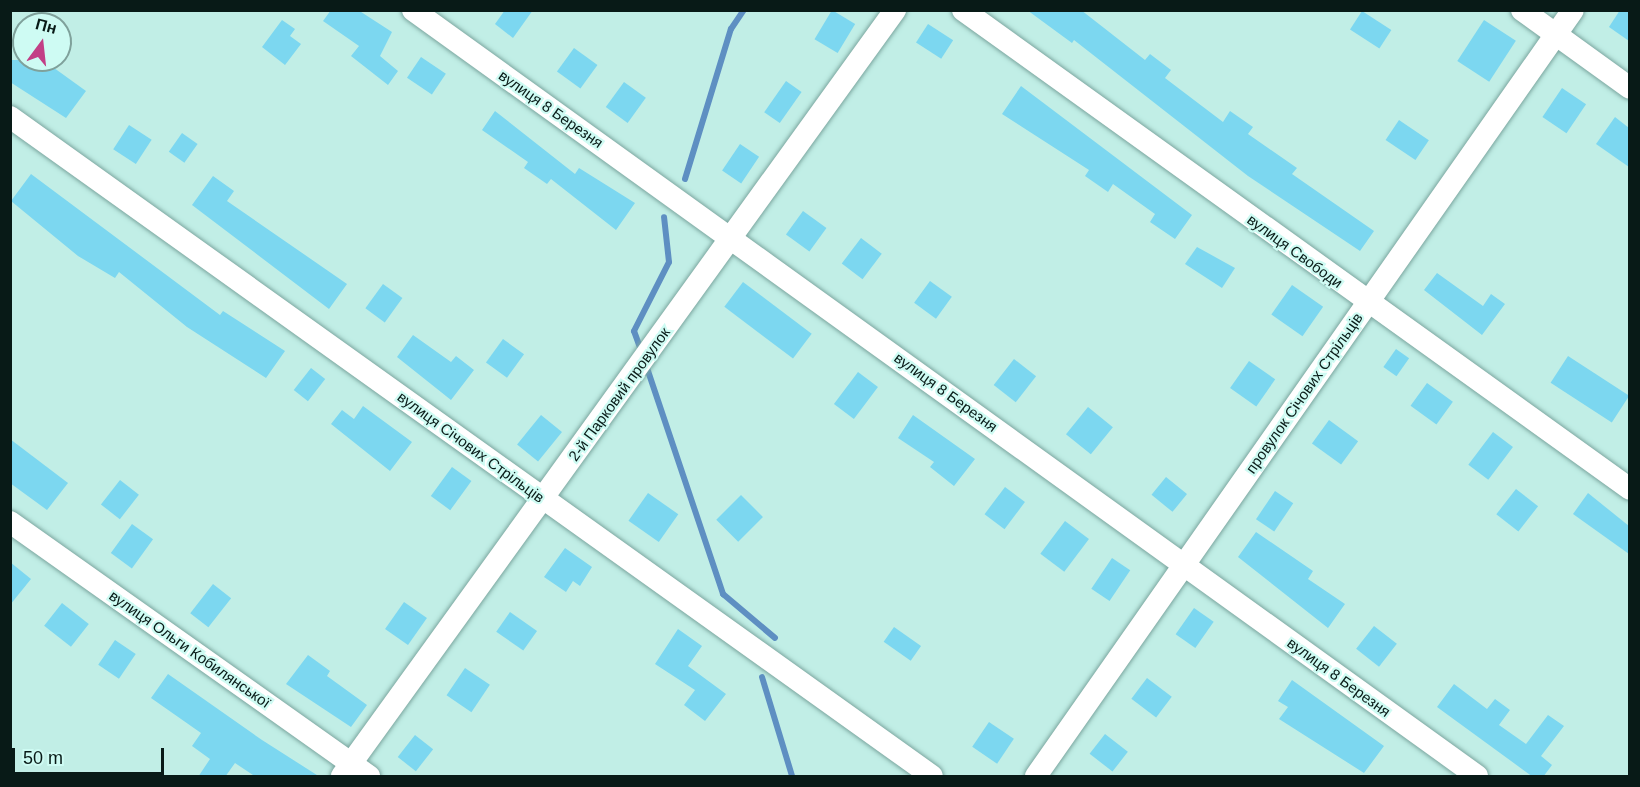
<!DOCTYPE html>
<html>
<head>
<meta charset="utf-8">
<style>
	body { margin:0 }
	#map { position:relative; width:1640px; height:787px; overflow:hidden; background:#c1eee6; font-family:Helvetica,sans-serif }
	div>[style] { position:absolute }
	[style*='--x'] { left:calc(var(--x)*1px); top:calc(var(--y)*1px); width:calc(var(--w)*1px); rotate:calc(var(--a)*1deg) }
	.stream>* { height:6px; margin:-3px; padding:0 3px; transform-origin:3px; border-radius:3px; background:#5e8fc2 }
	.building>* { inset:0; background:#7cd7f0; transform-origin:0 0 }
	.roads { filter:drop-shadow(0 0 2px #7ba69f) drop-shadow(0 0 2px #7ba69f) }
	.street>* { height:22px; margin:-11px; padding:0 11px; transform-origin:11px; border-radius:11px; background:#fff }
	span { translate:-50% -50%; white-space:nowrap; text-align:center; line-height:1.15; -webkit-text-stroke:4.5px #cefbf3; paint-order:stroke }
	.street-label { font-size:15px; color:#081a17 }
	.frame { position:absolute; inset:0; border:12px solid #081a17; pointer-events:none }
	.north { position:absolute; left:12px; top:12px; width:60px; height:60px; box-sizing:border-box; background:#cefbf3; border:2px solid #7fa19b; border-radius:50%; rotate:15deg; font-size:16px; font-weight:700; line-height:24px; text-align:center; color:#081a17 }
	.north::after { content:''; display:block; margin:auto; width:21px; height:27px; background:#c23f86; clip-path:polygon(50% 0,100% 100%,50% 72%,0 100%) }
	.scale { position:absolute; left:12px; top:748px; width:152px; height:27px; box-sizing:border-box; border:3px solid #081a17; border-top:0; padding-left:8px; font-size:18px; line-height:21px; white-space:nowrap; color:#081a17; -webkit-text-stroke:4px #cefbf3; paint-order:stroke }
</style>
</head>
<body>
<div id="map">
	<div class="stream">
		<i style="--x:685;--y:179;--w:157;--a:-73"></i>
		<i style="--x:731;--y:29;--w:23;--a:-56"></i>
		<i style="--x:642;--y:353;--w:23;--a:-110"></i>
		<i style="--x:634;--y:331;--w:77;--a:-63.1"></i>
		<i style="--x:669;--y:262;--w:45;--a:-96.3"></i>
		<i style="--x:646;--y:365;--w:242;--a:71.4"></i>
		<i style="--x:723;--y:594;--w:68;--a:40.2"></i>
		<i style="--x:762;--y:677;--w:103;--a:73.1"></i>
	</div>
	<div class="building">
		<i style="clip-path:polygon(331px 10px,358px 10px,392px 32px,380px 56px,398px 71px,388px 85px,351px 56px,359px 46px,323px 21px)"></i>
		<i style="clip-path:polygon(505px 10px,533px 10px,513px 38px,495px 24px)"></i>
		<i style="left:832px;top:10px;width:27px;height:34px;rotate:31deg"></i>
		<i style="clip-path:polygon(1027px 10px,1081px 10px,1145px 60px,1150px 54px,1171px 70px,1165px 78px,1223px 122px,1230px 111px,1253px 127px,1248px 134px,1297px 168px,1292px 174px,1374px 231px,1360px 251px,1248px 176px,1074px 40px,1072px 43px)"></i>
		<i style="clip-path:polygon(1620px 10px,1629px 10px,1629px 41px,1609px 27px)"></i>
		<i style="left:1362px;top:11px;width:35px;height:22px;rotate:33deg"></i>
		<i style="clip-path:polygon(282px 20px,295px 29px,290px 36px,301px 44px,285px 65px,262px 47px)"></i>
		<i style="left:1484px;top:20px;width:38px;height:49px;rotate:33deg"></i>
		<i style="left:928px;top:24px;width:30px;height:22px;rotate:33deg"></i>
		<i style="left:574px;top:48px;width:29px;height:29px;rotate:36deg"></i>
		<i style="left:421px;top:57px;width:30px;height:25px;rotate:34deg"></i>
		<i style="clip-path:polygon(10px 60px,43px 60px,86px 91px,66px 118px,10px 82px)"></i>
		<i style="left:786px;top:81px;width:19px;height:38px;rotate:35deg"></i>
		<i style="left:624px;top:82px;width:27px;height:31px;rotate:36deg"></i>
		<i style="clip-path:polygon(1021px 86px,1192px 215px,1175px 239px,1150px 222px,1155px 214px,1113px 184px,1108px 192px,1085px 176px,1089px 170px,1002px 114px)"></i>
		<i style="left:1562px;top:88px;width:29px;height:35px;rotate:34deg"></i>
		<i style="clip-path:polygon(495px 111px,575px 174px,579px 168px,635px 203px,616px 230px,551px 179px,547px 184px,524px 168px,528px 162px,482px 130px)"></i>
		<i style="clip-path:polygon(1615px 117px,1629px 128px,1629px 167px,1596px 144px)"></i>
		<i style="left:1399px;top:120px;width:36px;height:24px;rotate:34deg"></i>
		<i style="left:129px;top:125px;width:27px;height:29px;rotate:33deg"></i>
		<i style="left:182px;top:133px;width:19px;height:23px;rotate:35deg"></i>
		<i style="left:740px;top:144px;width:23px;height:32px;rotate:34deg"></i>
		<i style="clip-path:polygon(31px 174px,220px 315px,223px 311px,285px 351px,266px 378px,187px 327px,119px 272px,115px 278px,78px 256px,11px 201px)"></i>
		<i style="clip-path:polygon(213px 176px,234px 191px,227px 201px,347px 284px,329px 309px,192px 205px)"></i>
		<i style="left:803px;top:211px;width:29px;height:29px;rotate:36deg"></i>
		<i style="left:861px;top:238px;width:26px;height:32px;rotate:37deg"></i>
		<i style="clip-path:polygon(1197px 247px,1235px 268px,1222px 288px,1185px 264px)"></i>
		<i style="clip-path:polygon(1437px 273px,1483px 306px,1491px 294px,1505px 304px,1482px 335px,1424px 290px)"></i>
		<i style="left:930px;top:281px;width:27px;height:27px;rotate:36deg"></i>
		<i style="left:743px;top:282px;width:86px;height:31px;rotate:37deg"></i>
		<i style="left:383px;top:284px;width:24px;height:30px;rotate:36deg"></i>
		<i style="left:1292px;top:285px;width:38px;height:36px;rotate:35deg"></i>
		<i style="clip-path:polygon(413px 335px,451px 362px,456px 356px,474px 370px,451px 400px,397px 357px)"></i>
		<i style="left:503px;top:339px;width:26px;height:29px;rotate:36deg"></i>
		<i style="left:1396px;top:349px;width:16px;height:22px;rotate:35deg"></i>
		<i style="left:1568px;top:356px;width:73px;height:32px;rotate:33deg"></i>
		<i style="left:1014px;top:359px;width:28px;height:33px;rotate:38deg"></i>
		<i style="left:1249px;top:361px;width:32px;height:33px;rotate:35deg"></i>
		<i style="left:311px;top:368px;width:18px;height:28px;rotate:38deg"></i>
		<i style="left:858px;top:372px;width:25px;height:40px;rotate:37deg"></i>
		<i style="left:1427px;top:383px;width:32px;height:28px;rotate:36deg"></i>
		<i style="clip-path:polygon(363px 406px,412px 442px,390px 471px,331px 424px,342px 410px,354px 419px)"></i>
		<i style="left:1088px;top:407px;width:32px;height:35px;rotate:39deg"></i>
		<i style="left:541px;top:415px;width:27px;height:38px;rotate:39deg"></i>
		<i style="clip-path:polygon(913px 415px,975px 459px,954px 486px,930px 467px,934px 462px,898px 438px)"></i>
		<i style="left:1329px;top:420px;width:36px;height:29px;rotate:36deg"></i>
		<i style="left:1493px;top:432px;width:25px;height:41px;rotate:37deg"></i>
		<i style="clip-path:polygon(10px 439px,68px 483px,47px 510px,10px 483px)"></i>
		<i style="left:452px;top:467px;width:24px;height:36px;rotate:36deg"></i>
		<i style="left:1166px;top:477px;width:27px;height:23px;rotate:39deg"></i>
		<i style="left:120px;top:480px;width:24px;height:31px;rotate:38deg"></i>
		<i style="left:1005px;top:487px;width:25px;height:34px;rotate:37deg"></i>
		<i style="left:1516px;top:489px;width:28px;height:32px;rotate:38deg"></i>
		<i style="left:1275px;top:491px;width:22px;height:34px;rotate:34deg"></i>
		<i style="left:648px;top:493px;width:37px;height:34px;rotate:35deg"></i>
		<i style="clip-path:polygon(1588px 493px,1629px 526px,1629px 554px,1573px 514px)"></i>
		<i style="left:741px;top:495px;width:31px;height:35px;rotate:45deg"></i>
		<i style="left:1065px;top:521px;width:30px;height:41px;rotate:37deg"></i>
		<i style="left:132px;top:524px;width:26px;height:36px;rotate:36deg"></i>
		<i style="clip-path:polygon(1256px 532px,1313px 571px,1308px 579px,1345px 604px,1328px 628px,1238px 557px)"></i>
		<i style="clip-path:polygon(565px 548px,592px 567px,580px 586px,573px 581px,566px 592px,544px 577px)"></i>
		<i style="left:1112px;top:558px;width:22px;height:37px;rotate:34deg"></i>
		<i style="clip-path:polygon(10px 562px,31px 579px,10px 605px)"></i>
		<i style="left:213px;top:584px;width:23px;height:37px;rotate:38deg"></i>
		<i style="left:404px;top:602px;width:28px;height:33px;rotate:35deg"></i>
		<i style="left:62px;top:603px;width:34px;height:29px;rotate:38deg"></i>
		<i style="left:1194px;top:608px;width:24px;height:32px;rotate:35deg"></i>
		<i style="left:510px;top:612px;width:33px;height:24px;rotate:35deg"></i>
		<i style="left:1374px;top:626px;width:29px;height:29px;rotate:38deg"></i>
		<i style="left:894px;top:627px;width:33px;height:18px;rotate:35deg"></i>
		<i style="clip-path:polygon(678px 629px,702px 646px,688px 666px,726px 694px,705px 721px,684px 705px,695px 690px,655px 664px)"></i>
		<i style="left:115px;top:640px;width:25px;height:30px;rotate:34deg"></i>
		<i style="clip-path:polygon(308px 655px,330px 671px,327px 676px,367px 705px,351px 727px,286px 684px)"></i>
		<i style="left:465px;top:668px;width:30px;height:33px;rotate:34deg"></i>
		<i style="clip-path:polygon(168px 674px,262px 740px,320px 777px,256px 777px,235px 763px,225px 777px,198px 777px,210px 759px,192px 746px,201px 733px,151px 698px)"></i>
		<i style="left:1147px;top:678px;width:31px;height:26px;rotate:37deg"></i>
		<i style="clip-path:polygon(1292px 680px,1384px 746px,1364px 773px,1279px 719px,1288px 707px,1278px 701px)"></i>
		<i style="clip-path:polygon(1454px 684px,1487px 709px,1495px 699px,1510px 710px,1499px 725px,1526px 744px,1548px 715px,1564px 726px,1541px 756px,1552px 765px,1543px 777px,1533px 777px,1437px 707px)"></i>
		<i style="left:989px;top:722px;width:30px;height:30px;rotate:34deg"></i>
		<i style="left:1105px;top:734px;width:29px;height:25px;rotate:38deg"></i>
		<i style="left:415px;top:735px;width:23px;height:28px;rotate:38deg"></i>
	</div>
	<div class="roads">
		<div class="street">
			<i style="--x:413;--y:10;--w:1311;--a:35.75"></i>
			<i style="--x:963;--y:10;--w:821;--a:35.68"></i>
			<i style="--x:1522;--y:10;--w:133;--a:35.8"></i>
			<i style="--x:10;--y:117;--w:1133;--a:35.56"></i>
			<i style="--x:10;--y:522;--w:440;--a:35.3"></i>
			<i style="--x:342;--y:776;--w:945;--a:-54.17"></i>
			<i style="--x:1036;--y:776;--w:935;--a:-54.97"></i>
		</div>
	</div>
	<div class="street-label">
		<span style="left:551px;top:109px;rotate:35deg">вулиця 8 Березня</span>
		<span style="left:1295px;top:251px;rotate:36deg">вулиця Свободи</span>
		<span style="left:946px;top:392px;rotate:36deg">вулиця 8 Березня</span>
		<span style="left:1304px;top:393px;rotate:-55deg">провулок Січових Стрільців</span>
		<span style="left:619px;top:394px;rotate:-54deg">2-й Парковий провулок</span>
		<span style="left:471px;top:447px;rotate:36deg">вулиця Січових Стрільців</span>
		<span style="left:190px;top:649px;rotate:35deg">вулиця Ольги Кобилянської</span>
		<span style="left:1339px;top:677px;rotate:36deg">вулиця 8 Березня</span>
	</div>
	<div class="frame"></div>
	<div class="north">Пн</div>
	<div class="scale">50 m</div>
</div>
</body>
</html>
